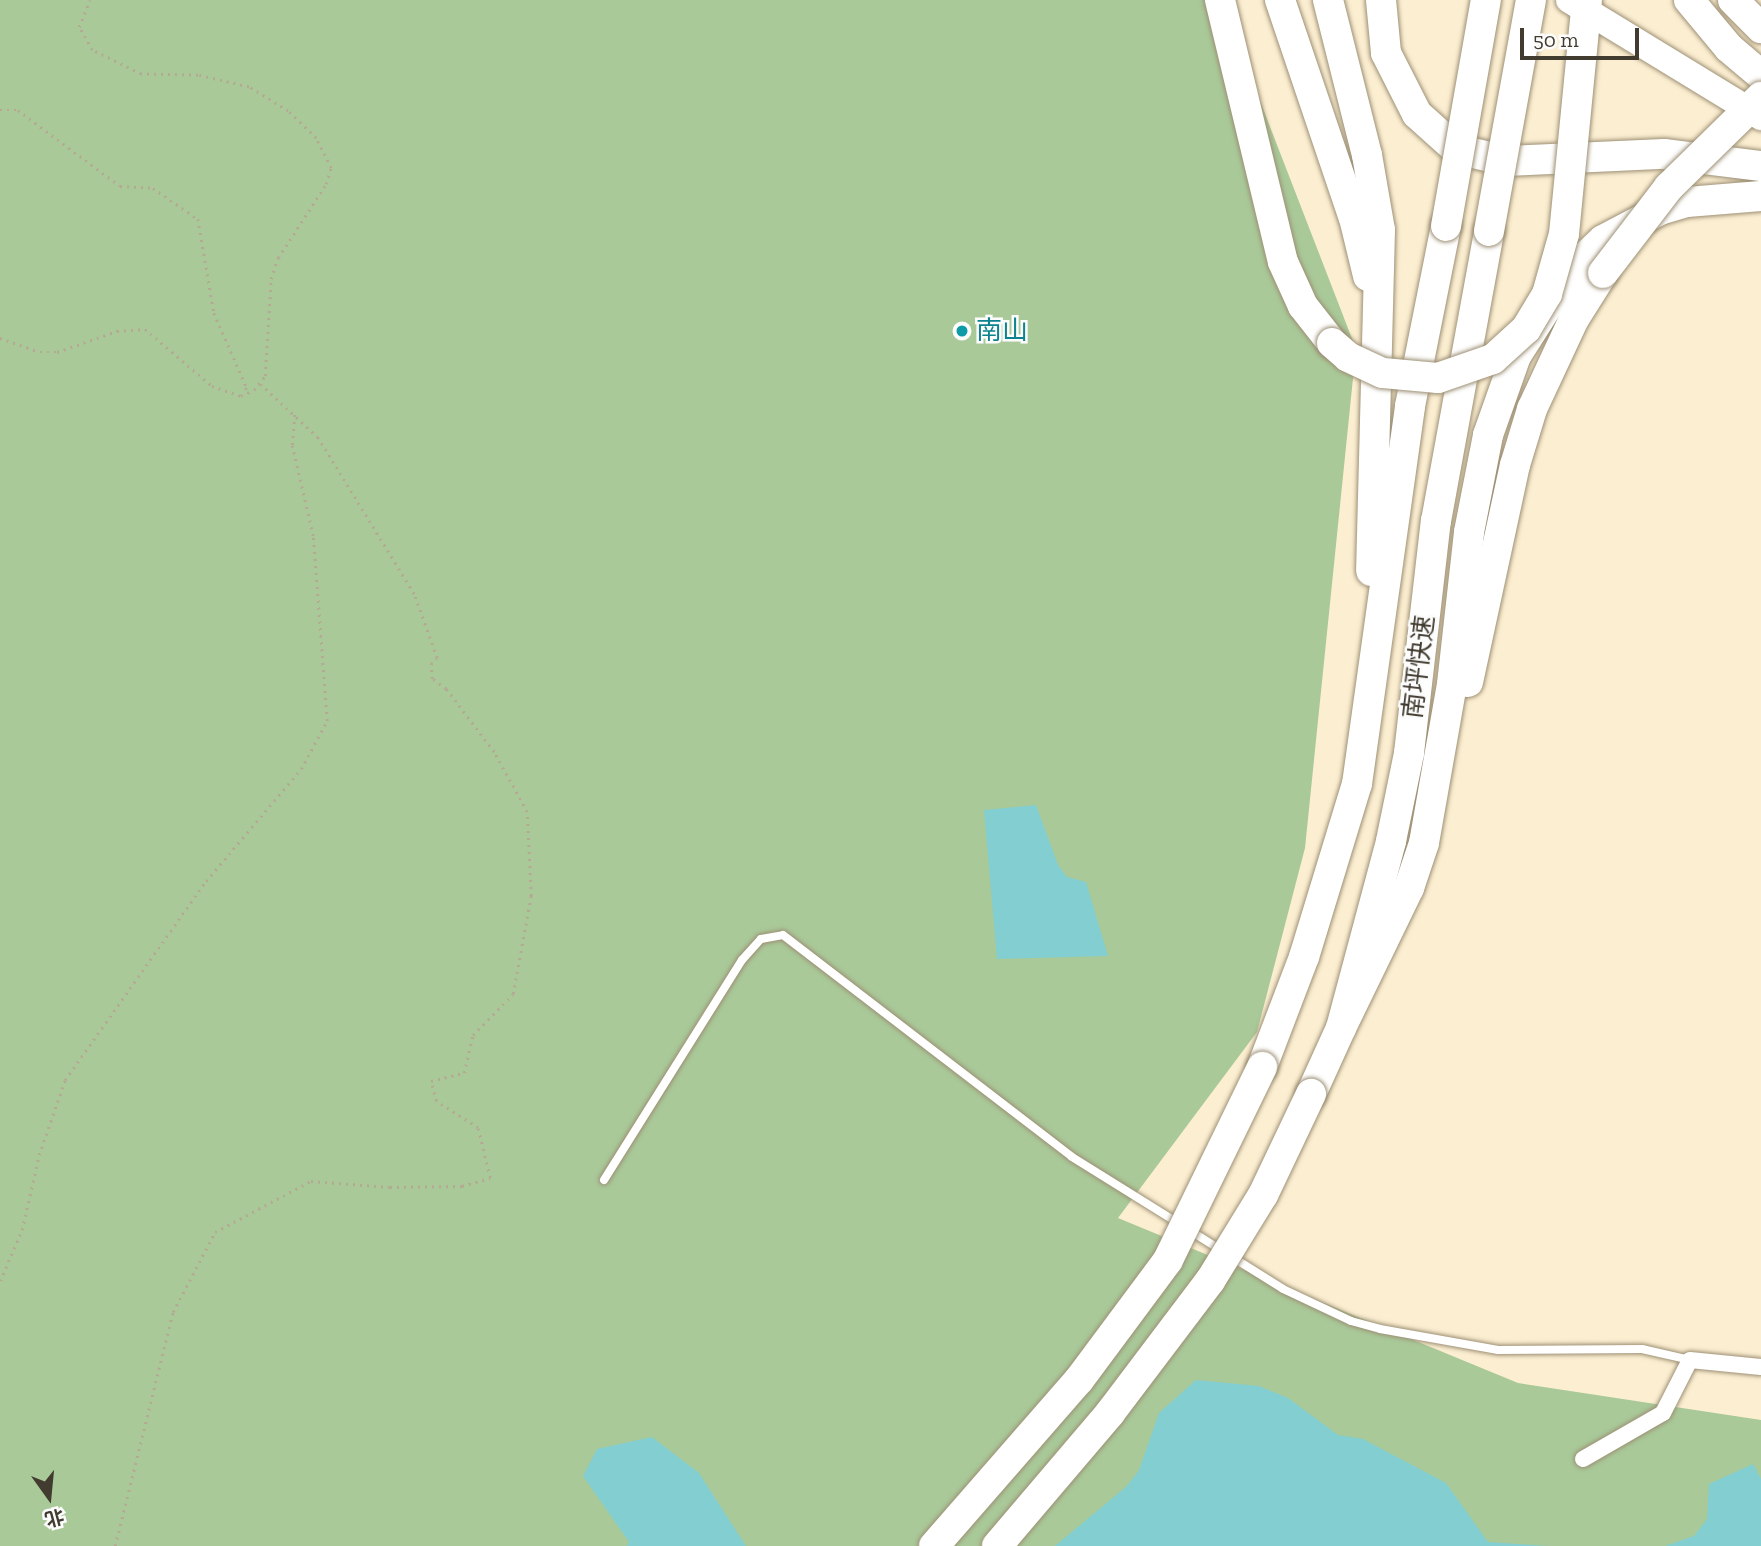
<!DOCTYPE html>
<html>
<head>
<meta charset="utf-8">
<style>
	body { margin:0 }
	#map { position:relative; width:1761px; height:1546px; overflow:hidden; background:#fceed1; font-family:"Zilla Slab","Noto Sans SC",serif }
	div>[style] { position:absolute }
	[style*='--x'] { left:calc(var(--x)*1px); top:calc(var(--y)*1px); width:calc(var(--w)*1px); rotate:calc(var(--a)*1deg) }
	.forest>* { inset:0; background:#a9c999 }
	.water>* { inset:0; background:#83ced0 }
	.path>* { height:2.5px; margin-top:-1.25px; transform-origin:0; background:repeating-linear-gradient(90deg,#b4a993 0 2px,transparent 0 7px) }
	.roads { filter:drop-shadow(0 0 2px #9d9075) drop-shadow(0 0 2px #9d9075) }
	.lane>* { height:8px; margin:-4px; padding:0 4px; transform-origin:4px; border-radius:4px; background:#fff }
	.street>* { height:16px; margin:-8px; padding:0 8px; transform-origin:8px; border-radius:8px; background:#fff }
	.highway>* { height:30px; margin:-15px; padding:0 15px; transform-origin:15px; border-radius:15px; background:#fff }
	.bridges { filter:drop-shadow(0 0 2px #9d9075) drop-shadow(0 0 2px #9d9075) }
	.primary-bridge>* { height:26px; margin:-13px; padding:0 13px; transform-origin:13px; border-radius:13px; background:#fff }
	.highway-bridge>* { height:30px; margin:-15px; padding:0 15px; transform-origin:15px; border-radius:15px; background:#fff }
	.dots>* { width:19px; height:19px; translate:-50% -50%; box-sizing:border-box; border:4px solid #fcfcfc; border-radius:50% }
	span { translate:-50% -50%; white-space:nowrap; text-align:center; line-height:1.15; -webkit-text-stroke:5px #fcfcfc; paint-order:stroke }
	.culture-label { font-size:26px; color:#0d838f }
	.left { translate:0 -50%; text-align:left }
	.street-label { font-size:26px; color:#413b30 }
	.north { position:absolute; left:14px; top:1462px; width:70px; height:70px; -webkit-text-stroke:5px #fcfcfc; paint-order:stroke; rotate:165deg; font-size:19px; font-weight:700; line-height:28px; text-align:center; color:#413b30 }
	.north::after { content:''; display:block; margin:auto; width:24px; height:32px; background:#413b30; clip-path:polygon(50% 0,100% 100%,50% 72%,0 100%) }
	.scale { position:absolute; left:1520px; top:28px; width:119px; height:32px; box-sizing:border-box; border:4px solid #413b30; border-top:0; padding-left:9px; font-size:21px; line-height:24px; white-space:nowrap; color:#413b30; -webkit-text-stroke:5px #fcfcfc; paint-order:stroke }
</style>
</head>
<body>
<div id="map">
	<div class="forest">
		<i style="clip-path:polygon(0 0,1221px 0,1356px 349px,1305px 848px,1257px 1032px,1118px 1218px,1518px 1383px,1761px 1420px,1761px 1546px,0 1546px)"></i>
	</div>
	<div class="water">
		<i style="clip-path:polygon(1036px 805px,1058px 865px,1067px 877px,1086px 882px,1108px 956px,997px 959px,984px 810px)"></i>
		<i style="clip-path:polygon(1196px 1380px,1259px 1386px,1288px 1398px,1338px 1435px,1363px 1439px,1446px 1483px,1488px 1542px,1549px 1546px,1055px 1546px,1127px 1486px,1139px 1470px,1159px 1413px)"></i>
		<i style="clip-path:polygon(652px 1437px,699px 1473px,746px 1546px,627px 1546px,629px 1542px,583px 1476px,597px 1449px)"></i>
		<i style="clip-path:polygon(1753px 1464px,1761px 1479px,1761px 1546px,1665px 1546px,1694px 1536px,1707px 1519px,1709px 1484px)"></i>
	</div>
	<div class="path">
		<i style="--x:0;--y:110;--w:18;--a:0"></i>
		<i style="--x:18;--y:110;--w:127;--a:36.7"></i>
		<i style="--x:120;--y:186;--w:33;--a:3"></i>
		<i style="--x:153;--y:188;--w:55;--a:34.6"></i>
		<i style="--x:198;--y:219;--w:95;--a:80.3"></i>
		<i style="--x:214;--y:313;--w:82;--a:66.3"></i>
		<i style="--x:247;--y:388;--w:6;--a:129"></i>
		<i style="--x:0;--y:338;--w:42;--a:19.3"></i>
		<i style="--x:40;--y:352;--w:17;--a:0"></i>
		<i style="--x:57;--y:352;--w:64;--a:-19.3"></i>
		<i style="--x:117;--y:331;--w:28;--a:-4"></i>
		<i style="--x:145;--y:329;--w:88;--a:40.4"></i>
		<i style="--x:212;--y:386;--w:31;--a:19"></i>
		<i style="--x:241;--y:396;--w:14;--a:-25"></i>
		<i style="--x:254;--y:390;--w:18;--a:-52"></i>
		<i style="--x:265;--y:376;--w:97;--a:-86.5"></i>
		<i style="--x:271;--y:279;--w:22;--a:-72"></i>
		<i style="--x:278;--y:258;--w:88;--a:-57"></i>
		<i style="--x:326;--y:184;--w:17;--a:-73"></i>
		<i style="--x:331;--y:168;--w:34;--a:-117"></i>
		<i style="--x:316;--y:138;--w:39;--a:-136"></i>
		<i style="--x:288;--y:111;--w:46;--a:-148.4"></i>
		<i style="--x:249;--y:87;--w:52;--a:-166.8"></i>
		<i style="--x:198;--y:75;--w:57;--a:-179"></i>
		<i style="--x:141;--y:74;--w:55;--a:-153.9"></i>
		<i style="--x:92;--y:50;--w:26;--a:-119"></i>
		<i style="--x:79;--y:27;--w:29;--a:-68"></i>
		<i style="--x:0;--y:1281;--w:56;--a:-66.7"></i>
		<i style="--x:22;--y:1230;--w:77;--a:-77.2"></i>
		<i style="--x:39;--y:1155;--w:79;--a:-70.9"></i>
		<i style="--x:65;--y:1080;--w:244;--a:-54.7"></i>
		<i style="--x:206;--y:881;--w:147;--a:-49.7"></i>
		<i style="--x:301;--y:769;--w:55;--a:-61.6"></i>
		<i style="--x:327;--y:721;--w:186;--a:-94.3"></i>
		<i style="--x:313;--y:536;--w:93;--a:-103"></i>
		<i style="--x:292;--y:445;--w:33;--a:-85"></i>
		<i style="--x:115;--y:1546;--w:241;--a:-76.1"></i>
		<i style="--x:173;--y:1312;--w:90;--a:-62.3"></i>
		<i style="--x:215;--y:1232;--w:109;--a:-28"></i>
		<i style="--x:311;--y:1181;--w:79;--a:4.3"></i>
		<i style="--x:390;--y:1187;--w:72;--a:-0.8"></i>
		<i style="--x:462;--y:1186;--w:29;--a:-16"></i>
		<i style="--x:490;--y:1178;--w:51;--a:-103.5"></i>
		<i style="--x:478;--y:1128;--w:50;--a:-147.3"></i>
		<i style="--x:436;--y:1101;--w:21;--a:-104"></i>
		<i style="--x:431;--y:1081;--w:34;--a:-14"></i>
		<i style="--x:464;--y:1073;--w:39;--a:-77"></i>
		<i style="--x:473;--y:1035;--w:57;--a:-45.7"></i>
		<i style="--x:513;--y:994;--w:100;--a:-79.6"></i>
		<i style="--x:531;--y:896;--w:84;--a:-92.7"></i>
		<i style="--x:527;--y:812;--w:68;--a:-118.8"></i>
		<i style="--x:494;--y:752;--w:79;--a:-127.3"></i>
		<i style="--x:446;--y:689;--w:17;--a:-144"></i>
		<i style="--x:432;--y:679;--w:15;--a:-94"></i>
		<i style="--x:431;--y:664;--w:8;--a:-45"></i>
		<i style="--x:437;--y:658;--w:68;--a:-109.8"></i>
		<i style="--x:414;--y:594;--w:183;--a:-121.6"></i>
		<i style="--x:318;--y:438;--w:78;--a:-137.1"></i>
	</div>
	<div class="roads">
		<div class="lane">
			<i style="--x:604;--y:1180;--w:260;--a:-57.9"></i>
			<i style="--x:742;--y:960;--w:28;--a:-48"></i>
			<i style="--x:761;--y:939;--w:22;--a:-10"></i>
			<i style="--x:783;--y:935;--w:364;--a:37.5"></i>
			<i style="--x:1072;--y:1157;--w:125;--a:31.9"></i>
			<i style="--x:1189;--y:1230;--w:111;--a:32.1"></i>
			<i style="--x:1283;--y:1289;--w:75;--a:25.2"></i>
			<i style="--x:1351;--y:1321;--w:30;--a:15"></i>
			<i style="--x:1380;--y:1329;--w:120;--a:10.1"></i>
			<i style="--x:1498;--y:1350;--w:144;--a:-0.4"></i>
			<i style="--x:1642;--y:1349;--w:49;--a:12.9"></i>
		</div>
		<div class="street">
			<i style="--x:1583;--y:1459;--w:92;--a:-29.9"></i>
			<i style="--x:1663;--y:1413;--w:59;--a:-63"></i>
			<i style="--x:1690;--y:1360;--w:71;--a:5.6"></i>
		</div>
		<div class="highway">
			<i style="--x:1220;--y:0;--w:269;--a:76.5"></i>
			<i style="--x:1283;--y:262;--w:48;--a:65.6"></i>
			<i style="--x:1303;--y:306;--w:47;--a:51.9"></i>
			<i style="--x:1280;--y:0;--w:230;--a:71.3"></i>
			<i style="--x:1354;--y:218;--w:60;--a:76.4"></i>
			<i style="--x:1328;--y:0;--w:160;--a:75.9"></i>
			<i style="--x:1367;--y:155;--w:76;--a:80.2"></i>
			<i style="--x:1380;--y:230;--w:341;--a:91.5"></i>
			<i style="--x:1381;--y:0;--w:53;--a:84.6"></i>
			<i style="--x:1386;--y:53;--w:68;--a:63.1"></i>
			<i style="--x:1417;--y:114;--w:52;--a:41.9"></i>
			<i style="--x:1456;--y:149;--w:52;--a:13.2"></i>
			<i style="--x:1507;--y:161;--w:157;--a:-2.6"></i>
			<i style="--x:1664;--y:154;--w:98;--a:7.1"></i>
			<i style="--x:1689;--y:0;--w:62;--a:50.2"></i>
			<i style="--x:1729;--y:48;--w:42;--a:40.2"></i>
			<i style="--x:1733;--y:0;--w:40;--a:45"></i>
			<i style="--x:1468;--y:682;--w:222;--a:-77.8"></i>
			<i style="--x:1515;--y:465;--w:59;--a:-73.1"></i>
			<i style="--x:1532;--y:409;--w:99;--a:-65"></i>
			<i style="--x:1574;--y:319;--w:54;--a:-57.8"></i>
			<i style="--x:1341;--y:1028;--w:156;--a:-64.1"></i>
			<i style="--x:1409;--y:888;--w:47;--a:-71.6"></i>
			<i style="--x:1424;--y:843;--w:161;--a:-80"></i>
			<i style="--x:1452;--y:684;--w:153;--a:-83.6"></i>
			<i style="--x:1469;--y:532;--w:99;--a:-78.9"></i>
			<i style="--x:1488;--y:435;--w:84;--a:-70.5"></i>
			<i style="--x:1516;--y:356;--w:101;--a:-57.6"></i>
			<i style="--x:1570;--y:271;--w:45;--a:-43.2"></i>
			<i style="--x:1603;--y:240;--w:64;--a:-27.8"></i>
			<i style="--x:1660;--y:210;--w:28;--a:-17"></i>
			<i style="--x:1687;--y:202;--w:74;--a:-4.6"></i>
			<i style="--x:1262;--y:1067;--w:118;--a:-69.1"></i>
			<i style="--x:1304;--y:957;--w:181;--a:-73"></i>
			<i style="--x:1357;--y:784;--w:382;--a:-82"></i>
			<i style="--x:1410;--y:406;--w:184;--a:-78.7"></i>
			<i style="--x:1311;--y:1094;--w:72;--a:-65.6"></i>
			<i style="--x:1341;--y:1028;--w:194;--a:-75"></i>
			<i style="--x:1391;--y:841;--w:90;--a:-78.4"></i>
			<i style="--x:1409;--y:753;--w:234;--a:-83.4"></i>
			<i style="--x:1436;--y:521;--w:295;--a:-79.6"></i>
		</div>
	</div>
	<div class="bridges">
		<div class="primary-bridge">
			<i style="--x:1569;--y:0;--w:225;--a:31.4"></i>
		</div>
		<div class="highway-bridge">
			<i style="--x:1446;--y:226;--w:230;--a:-80"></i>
			<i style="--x:1489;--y:231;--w:235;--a:-79.7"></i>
			<i style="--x:1603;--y:273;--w:108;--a:-52.5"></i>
			<i style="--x:1669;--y:187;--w:129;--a:-44.4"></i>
			<i style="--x:1332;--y:343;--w:21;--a:41"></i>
			<i style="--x:1348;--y:357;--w:38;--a:25"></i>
			<i style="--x:1383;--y:373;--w:55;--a:5.2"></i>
			<i style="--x:1438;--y:378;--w:58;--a:-19.1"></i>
			<i style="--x:1493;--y:359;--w:45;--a:-42.3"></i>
			<i style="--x:1526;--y:329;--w:41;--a:-59"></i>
			<i style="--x:1547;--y:294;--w:62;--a:-74.2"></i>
			<i style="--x:1564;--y:234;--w:235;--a:-84.4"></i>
			<i style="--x:934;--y:1546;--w:220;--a:-48.9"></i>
			<i style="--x:1079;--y:1380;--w:149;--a:-53.4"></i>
			<i style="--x:1168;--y:1260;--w:215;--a:-64"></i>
			<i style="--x:997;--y:1546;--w:175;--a:-49.6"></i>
			<i style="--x:1110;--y:1413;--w:166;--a:-52.9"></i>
			<i style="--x:1210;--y:1281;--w:101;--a:-58.4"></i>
			<i style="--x:1263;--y:1195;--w:112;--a:-64.6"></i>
		</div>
	</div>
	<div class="dots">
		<i style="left:962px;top:331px;background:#0f9aa8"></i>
	</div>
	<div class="culture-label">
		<span class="left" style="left:976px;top:331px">南山</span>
	</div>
	<div class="street-label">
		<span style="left:1419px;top:667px;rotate:-83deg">南坪快速</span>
	</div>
	<div class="north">北</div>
	<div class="scale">50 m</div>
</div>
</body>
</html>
